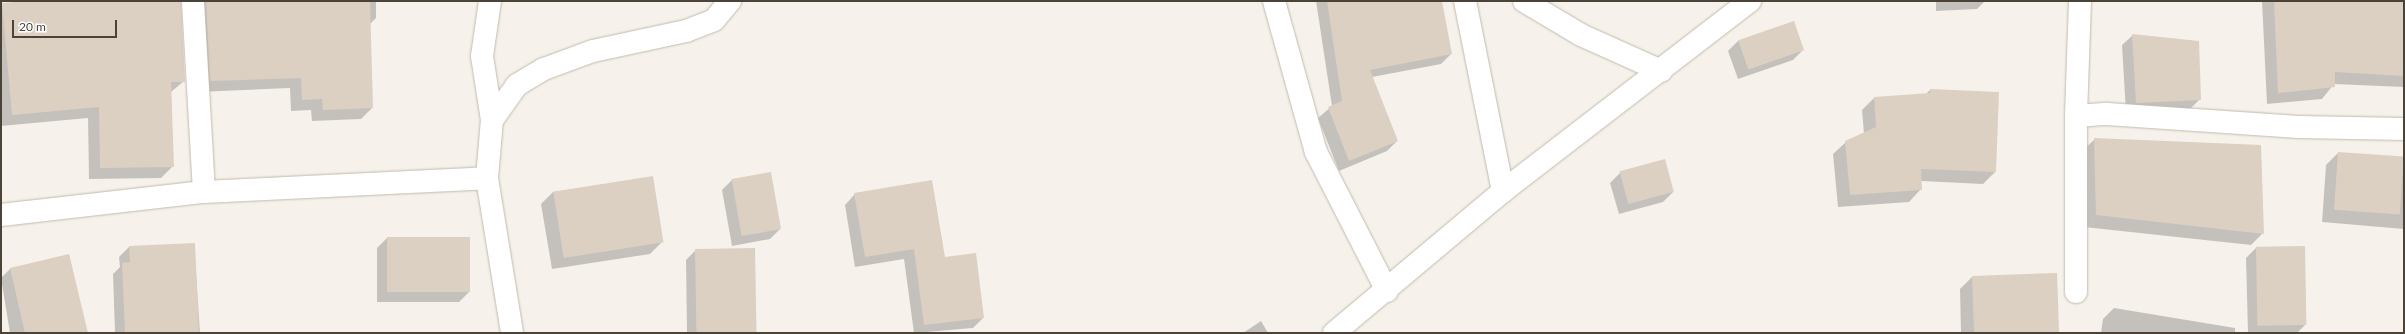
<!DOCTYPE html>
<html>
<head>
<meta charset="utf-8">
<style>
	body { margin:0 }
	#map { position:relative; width:2405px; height:334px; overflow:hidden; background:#f6f2eb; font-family:Lato,sans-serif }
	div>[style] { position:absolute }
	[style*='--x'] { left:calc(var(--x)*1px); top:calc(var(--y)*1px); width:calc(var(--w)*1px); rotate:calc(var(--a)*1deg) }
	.shadow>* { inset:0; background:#0003 }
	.building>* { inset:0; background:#dcd0c2; transform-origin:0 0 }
	.roads { filter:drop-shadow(0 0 1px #c2baac) drop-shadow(0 0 1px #c2baac) }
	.minor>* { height:22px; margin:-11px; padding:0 11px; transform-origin:11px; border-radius:11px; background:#fff }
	span { translate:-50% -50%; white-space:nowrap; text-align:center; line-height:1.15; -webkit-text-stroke:3.5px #fff; paint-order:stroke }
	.frame { position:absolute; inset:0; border:2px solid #4b4338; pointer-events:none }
	.scale { position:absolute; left:12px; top:20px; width:105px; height:18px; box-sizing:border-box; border:2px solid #4b4338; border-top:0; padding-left:5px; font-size:12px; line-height:14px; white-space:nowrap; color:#4b4338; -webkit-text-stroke:3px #fff; paint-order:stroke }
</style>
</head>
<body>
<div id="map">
	<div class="shadow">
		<i style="clip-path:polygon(40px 1px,180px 1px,184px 81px,171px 92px,173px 166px,161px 178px,89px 179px,88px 118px,1px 126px,1px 5px)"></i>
		<i style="clip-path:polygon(188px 1px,376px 1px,376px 18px,369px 25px,372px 108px,361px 119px,312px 121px,311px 110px,291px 111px,290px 88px,199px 92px)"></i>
		<i style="clip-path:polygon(1316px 1px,1441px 1px,1451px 54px,1441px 64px,1372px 77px,1397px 141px,1387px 151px,1339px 171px,1318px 118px,1332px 106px)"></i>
		<i style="clip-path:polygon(1936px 1px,1985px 1px,1977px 9px,1936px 11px)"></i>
		<i style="clip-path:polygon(2262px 1px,2404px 1px,2404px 87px,2334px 84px,2322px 99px,2267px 104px)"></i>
		<i style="clip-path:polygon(1794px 22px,1803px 50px,1793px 60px,1738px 79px,1728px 51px,1738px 41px)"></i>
		<i style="clip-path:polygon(2133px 35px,2200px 99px,2189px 110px,2126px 113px,2122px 45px)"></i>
		<i style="clip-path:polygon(1930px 90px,1995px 172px,1983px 184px,1921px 181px,1921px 189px,1909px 202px,1838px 207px,1833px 154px,1846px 142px,1864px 134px,1862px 110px,1874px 98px,1926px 94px)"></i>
		<i style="clip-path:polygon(2095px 139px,2263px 233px,2251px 245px,2084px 227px,2082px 151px)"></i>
		<i style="clip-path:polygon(2338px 153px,2404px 158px,2404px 229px,2322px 222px,2326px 165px)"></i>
		<i style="clip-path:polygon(1621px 172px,1673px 192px,1663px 202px,1619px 214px,1610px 183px)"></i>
		<i style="clip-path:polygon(652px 177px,662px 242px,650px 254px,552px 269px,541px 204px,553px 192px)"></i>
		<i style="clip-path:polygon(732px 180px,780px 229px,770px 239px,732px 246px,722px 190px)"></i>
		<i style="clip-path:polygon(855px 194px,944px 258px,983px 318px,973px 328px,914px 333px,904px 259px,855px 267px,845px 205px)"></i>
		<i style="clip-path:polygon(387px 238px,470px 291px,459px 302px,377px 302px,377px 248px)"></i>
		<i style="clip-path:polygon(194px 244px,200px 333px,115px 333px,113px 274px,120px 267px,119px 257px,129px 247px)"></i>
		<i style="clip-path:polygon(2256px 248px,2304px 248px,2306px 324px,2297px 333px,2248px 333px,2246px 258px)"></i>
		<i style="clip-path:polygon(696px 250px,755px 333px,687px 333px,686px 260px)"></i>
		<i style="clip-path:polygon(69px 255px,87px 333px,10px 333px,1px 278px,10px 269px)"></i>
		<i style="clip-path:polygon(1972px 277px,2058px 333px,1961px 333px,1960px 289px)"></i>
		<i style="clip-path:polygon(2114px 308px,2235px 328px,2235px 333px,2101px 333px,2103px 319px)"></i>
		<i style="clip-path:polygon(1261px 321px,1268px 333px,1243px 333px)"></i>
	</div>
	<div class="building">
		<i style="clip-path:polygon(29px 1px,181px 1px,185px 82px,171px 82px,174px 167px,100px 168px,99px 107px,12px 115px,2px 3px)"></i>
		<i style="clip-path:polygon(206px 1px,370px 1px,373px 108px,323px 110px,322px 99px,302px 100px,301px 78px,210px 81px)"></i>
		<i style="clip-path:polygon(1327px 1px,1442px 1px,1452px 54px,1370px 70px,1398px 141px,1349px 161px,1328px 107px,1342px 101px)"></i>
		<i style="clip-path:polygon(2274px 1px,2404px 1px,2404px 76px,2335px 72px,2335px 87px,2278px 93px)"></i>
		<i style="left:1794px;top:21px;width:31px;height:59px;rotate:71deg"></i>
		<i style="clip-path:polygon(2132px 34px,2199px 41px,2201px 100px,2136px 103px)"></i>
		<i style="clip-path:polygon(1930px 89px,1999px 92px,1996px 172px,1921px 169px,1922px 190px,1850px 195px,1845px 141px,1876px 127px,1874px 97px,1930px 93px)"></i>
		<i style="clip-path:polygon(2094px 138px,2261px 145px,2264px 234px,2096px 215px)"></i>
		<i style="left:2338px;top:152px;width:66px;height:58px;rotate:4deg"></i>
		<i style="left:1665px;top:159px;width:34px;height:47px;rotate:75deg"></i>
		<i style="left:771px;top:172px;width:58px;height:40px;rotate:80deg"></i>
		<i style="left:653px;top:176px;width:67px;height:101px;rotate:81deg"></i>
		<i style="clip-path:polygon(932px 180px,945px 257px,976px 253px,984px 318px,924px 325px,914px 249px,865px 257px,854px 193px)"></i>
		<i style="left:387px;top:237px;width:83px;height:55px"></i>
		<i style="clip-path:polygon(195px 243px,199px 333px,125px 333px,122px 263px,130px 262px,129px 246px)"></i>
		<i style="left:2305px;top:246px;width:79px;height:49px;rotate:89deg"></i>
		<i style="left:755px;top:248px;width:85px;height:60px;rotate:89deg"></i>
		<i style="clip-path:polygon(69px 254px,88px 333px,25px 333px,10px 268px)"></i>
		<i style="left:2057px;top:273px;width:60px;height:85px;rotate:88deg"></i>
	</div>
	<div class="roads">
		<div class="minor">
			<i style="--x:193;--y:1;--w:191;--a:86.7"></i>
			<i style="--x:1274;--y:1;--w:157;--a:74.5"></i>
			<i style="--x:1316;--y:152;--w:156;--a:62.9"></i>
			<i style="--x:1465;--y:1;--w:194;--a:78.7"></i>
			<i style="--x:1524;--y:1;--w:66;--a:30.8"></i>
			<i style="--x:1581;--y:35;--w:88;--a:24.2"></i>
			<i style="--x:2080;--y:1;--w:115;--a:92"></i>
			<i style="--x:2076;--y:116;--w:31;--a:-4"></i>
			<i style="--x:2107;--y:114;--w:192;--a:3.9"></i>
			<i style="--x:2299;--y:127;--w:105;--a:1.1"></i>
			<i style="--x:492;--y:120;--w:43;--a:-54.5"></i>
			<i style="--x:517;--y:85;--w:31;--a:-31"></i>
			<i style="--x:544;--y:69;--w:52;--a:-20.2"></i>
			<i style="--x:593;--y:51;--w:95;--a:-12.1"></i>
			<i style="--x:686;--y:31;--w:30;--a:-21"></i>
			<i style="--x:714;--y:20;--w:25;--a:-50"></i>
			<i style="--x:487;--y:178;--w:157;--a:80.8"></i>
			<i style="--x:1;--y:215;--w:204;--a:-6.5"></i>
			<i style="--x:204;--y:192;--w:283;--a:-2.8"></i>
			<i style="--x:487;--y:178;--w:58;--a:-85.1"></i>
			<i style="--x:492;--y:120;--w:65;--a:-98.9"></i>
			<i style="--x:482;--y:56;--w:56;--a:-81.7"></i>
			<i style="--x:2076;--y:292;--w:176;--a:-90"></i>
			<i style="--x:1334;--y:333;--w:221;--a:-40"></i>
			<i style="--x:1503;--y:191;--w:312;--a:-37.6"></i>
		</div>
	</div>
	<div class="frame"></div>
	<div class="scale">20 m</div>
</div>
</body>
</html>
